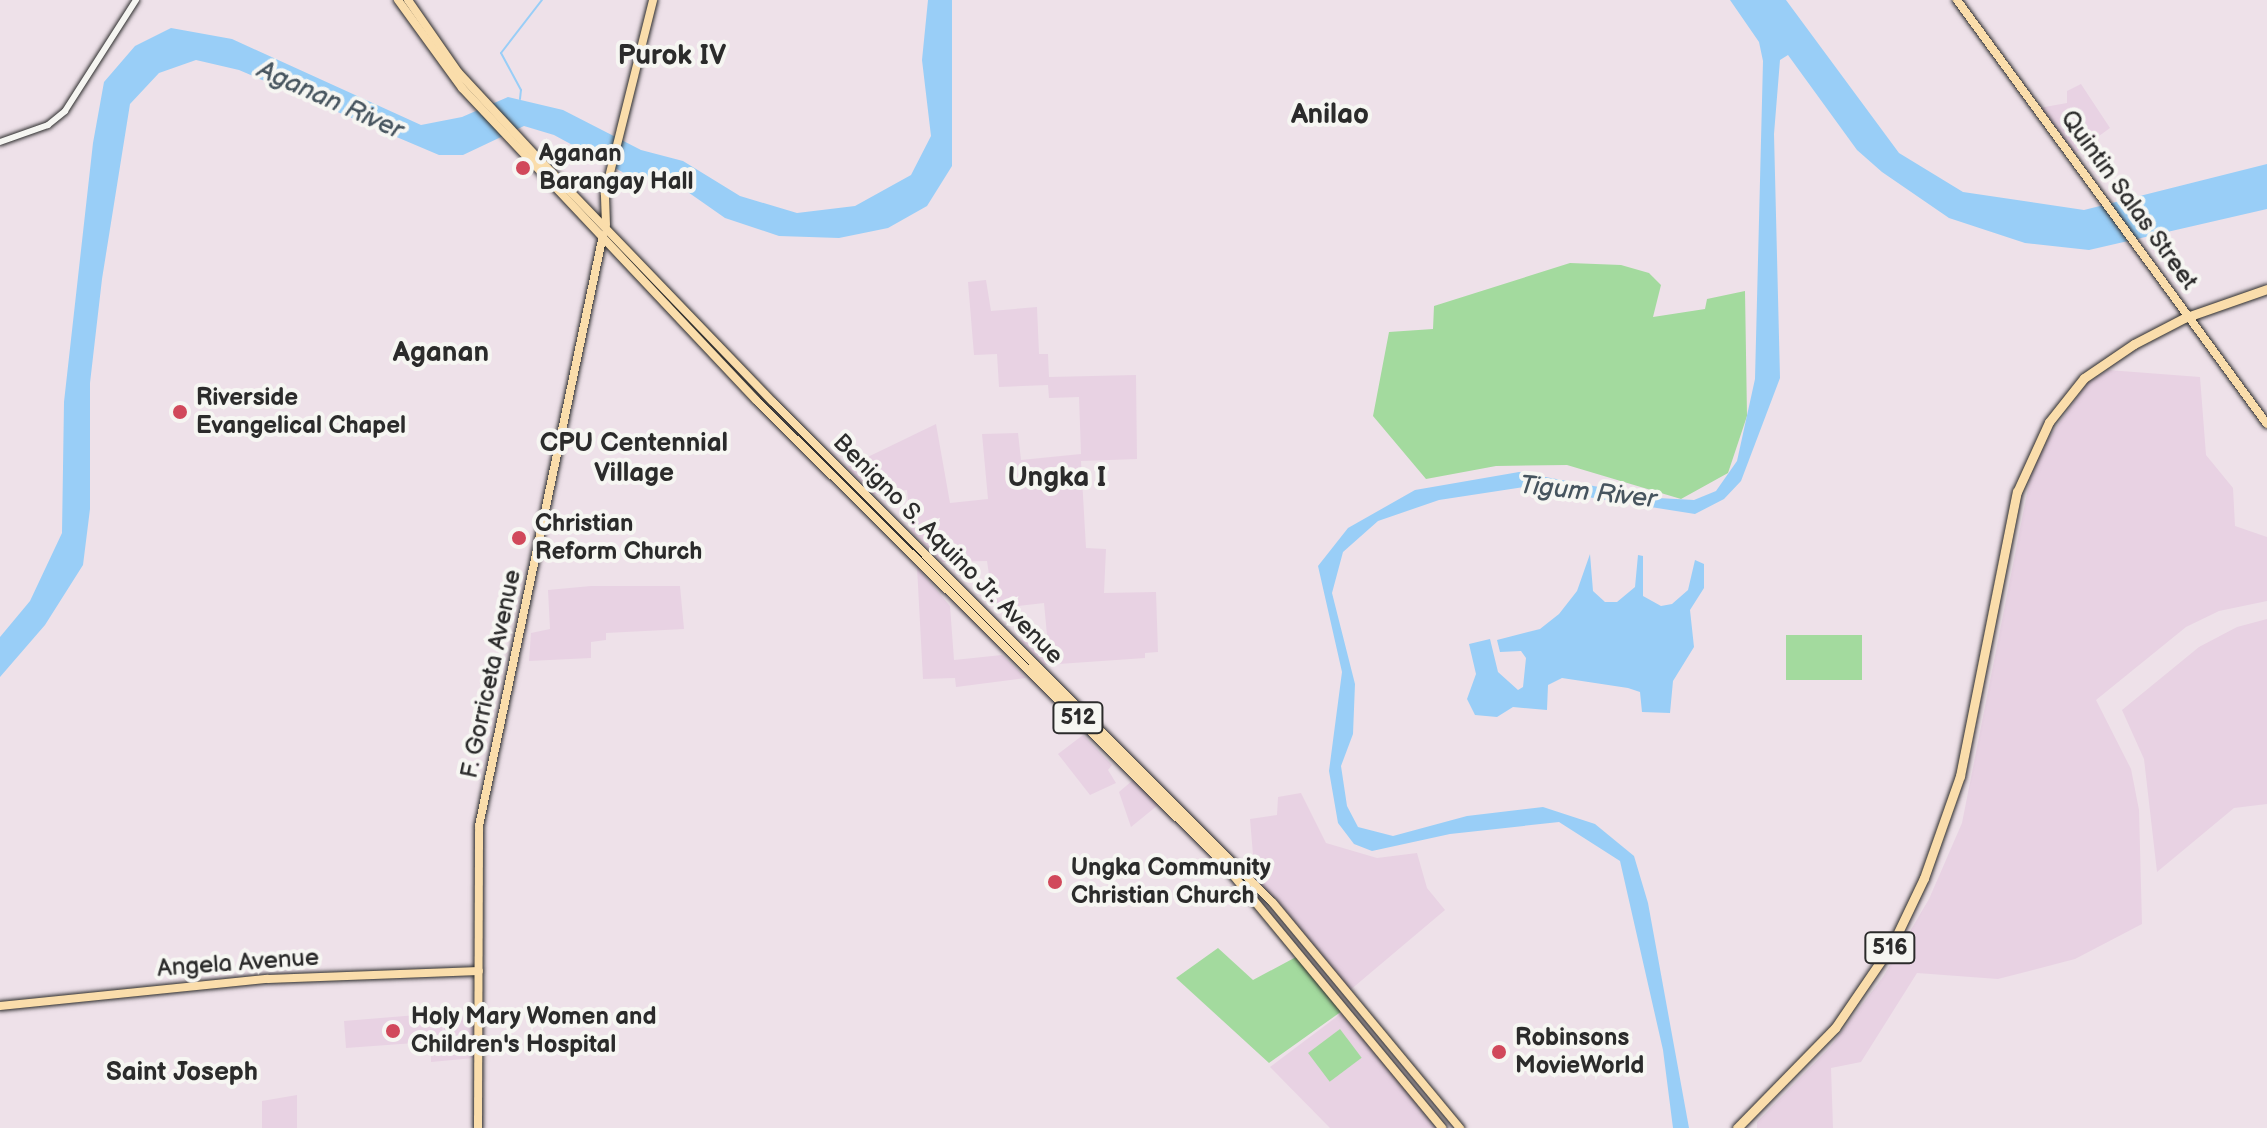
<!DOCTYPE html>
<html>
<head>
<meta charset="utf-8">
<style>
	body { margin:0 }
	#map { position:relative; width:2267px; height:1128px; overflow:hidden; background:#eee1e9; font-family:"Balsamiq Sans",sans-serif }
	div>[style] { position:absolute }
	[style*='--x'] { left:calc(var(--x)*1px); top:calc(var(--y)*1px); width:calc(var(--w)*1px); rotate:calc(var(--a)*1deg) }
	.built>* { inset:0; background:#e8d2e3 }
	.green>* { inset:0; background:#a3da9e; transform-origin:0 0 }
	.water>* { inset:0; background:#99cef7 }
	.stream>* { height:2px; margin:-1px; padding:0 1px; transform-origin:1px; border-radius:1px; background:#99cef7 }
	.roads { filter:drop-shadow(0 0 2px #2b2b2b) drop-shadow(0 0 2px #2b2b2b) }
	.minor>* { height:6px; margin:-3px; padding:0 3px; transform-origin:3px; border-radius:3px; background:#f6f6f2 }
	.major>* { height:8px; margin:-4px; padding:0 4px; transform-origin:4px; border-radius:4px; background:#faddab }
	.highway>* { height:9px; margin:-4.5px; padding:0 4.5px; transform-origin:4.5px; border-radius:4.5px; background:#faddab }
	.dots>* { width:22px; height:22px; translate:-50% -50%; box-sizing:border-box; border:4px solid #f6f6f2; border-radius:50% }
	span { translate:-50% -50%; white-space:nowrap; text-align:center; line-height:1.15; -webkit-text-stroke:8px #f6f6f2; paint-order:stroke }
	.shield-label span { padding:2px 6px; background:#f6f6f2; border:2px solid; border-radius:6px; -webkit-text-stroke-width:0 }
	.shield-label { font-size:22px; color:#2b2b2b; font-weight:700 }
	.poi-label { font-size:24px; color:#2b2b2b; font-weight:700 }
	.left { translate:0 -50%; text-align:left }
	.street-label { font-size:24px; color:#2b2b2b }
	.water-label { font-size:26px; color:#46545e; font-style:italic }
	.neighbourhood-label { font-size:26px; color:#2b2b2b; font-weight:700 }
	.quarter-label { font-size:28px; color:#2b2b2b; font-weight:700 }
</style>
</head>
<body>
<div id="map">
	<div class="built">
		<i style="clip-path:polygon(2081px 84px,2110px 128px,2074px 154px,2039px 108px,2067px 103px,2067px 91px)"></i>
		<i style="clip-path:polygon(986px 280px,991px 311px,1037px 307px,1039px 354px,1048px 354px,1049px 377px,1136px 375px,1137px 459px,1081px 461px,1086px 548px,1106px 549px,1104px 593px,1156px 592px,1158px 652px,1145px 653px,1145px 658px,1044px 665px,1020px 640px,1047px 635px,1044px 603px,994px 609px,987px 561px,942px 562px,911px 531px,907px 490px,873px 494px,847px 467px,936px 424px,950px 503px,988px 499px,982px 434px,1018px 433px,1021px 460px,1081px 454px,1079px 397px,1049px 398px,1048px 385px,999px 387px,997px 354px,974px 355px,968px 282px)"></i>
		<i style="clip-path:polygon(2108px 370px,2200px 377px,2206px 455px,2233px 488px,2235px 526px,2267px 537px,2267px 601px,2219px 611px,2186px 627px,2096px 700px,2131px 769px,2139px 810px,2142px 924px,2075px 959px,1998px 979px,1917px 973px,1861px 1062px,1831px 1068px,1833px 1128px,1757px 1128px,1757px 1122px,1830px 1047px,1883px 977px,1929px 899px,1962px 823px,2031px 473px,2048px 439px,2087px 383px)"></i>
		<i style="clip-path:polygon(917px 567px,950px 606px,954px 660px,1002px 655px,1026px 678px,956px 687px,955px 678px,923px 679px)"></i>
		<i style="clip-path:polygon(591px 586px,680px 586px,684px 629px,606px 633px,606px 640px,591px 642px,591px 658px,529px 661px,531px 633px,550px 629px,548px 590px)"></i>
		<i style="clip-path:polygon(2267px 619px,2267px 804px,2234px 808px,2157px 872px,2144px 759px,2122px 710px,2199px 647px,2237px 627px)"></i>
		<i style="clip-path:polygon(1083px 735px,1112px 765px,1108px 770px,1116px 783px,1090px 795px,1058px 754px)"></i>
		<i style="clip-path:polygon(1133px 780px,1158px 805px,1131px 827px,1119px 792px)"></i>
		<i style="clip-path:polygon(1301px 793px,1326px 843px,1377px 858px,1417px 853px,1427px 888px,1445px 910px,1349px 991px,1255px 879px,1250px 819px,1277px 815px,1278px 797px)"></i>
		<i style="clip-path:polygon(417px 1009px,474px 1010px,474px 1058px,431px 1062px,431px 1047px,445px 1045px,443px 1024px,442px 1041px,346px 1048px,344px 1021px,417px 1015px)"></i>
		<i style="clip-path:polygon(1343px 1012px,1436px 1128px,1330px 1128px,1270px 1067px)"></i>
		<i style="clip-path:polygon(297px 1095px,297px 1128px,262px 1128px,262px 1101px)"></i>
	</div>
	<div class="green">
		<i style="clip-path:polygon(1570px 263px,1621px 265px,1649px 273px,1661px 285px,1653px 317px,1705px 309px,1707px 299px,1745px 291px,1747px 416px,1728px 473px,1681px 499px,1567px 465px,1496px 466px,1426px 479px,1373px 416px,1389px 332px,1433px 329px,1434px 306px)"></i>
		<i style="left:1786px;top:635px;width:76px;height:45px"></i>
		<i style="clip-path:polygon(1218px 948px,1253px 980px,1296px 957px,1342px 1011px,1269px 1063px,1176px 978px)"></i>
		<i style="left:1340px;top:1029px;width:36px;height:40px;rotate:53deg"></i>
	</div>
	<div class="water">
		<i style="clip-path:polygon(928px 0,952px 0,952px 166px,927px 206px,888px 228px,839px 238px,779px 236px,725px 218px,675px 183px,626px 174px,554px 135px,524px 126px,463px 155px,439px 155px,239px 70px,196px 60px,159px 73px,130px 104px,102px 279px,90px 383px,90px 509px,83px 565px,45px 625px,0 677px,0 637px,30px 601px,62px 533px,64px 402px,93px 143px,104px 82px,135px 46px,171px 28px,232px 39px,421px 125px,462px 117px,508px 97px,563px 110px,641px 150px,683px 161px,740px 196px,797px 213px,855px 206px,911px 175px,931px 136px,922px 60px)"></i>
		<i style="clip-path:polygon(1730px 0,1786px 0,1899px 153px,1963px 192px,2084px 210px,2267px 164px,2267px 209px,2089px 250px,2025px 243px,1949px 218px,1882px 172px,1857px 150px,1788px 55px,1780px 60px,1774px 134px,1780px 378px,1741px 481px,1724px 499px,1695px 514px,1524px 487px,1439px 500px,1378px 521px,1343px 552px,1332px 593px,1355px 684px,1353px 734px,1341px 766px,1347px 806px,1358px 827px,1393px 836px,1467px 816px,1543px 807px,1595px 824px,1634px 856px,1648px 903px,1689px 1128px,1673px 1128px,1663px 1050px,1620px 861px,1559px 822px,1450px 834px,1372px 851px,1354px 844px,1338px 823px,1329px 771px,1342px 672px,1318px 566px,1348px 528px,1415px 490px,1519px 472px,1658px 498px,1694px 500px,1716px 491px,1737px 461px,1755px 379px,1763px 61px,1759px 42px)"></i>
		<i style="clip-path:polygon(1590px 554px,1593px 591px,1605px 602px,1617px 602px,1635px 587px,1638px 555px,1643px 556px,1643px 596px,1661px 606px,1672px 604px,1688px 590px,1695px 560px,1704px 564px,1704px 588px,1690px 610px,1694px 647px,1673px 681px,1670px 713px,1642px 712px,1640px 692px,1628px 688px,1562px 678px,1548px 685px,1547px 710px,1513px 707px,1497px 717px,1475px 715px,1467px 699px,1476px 674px,1469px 644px,1490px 639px,1498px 672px,1518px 690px,1523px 687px,1526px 658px,1521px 651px,1500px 652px,1497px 640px,1540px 629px,1559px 614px,1577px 591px)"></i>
	</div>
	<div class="stream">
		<i style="--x:520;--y:99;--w:9;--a:-84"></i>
		<i style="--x:521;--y:90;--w:42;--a:-118.4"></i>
		<i style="--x:501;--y:53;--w:67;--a:-52.3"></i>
	</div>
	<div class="roads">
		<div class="minor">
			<i style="--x:0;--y:142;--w:51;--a:-19.5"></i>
			<i style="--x:48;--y:125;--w:22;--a:-39"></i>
			<i style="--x:65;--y:111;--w:132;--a:-57.4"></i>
		</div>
		<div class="major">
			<i style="--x:398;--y:0;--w:109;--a:54"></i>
			<i style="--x:462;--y:88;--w:429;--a:46.7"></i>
			<i style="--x:756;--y:400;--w:658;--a:44.75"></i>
			<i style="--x:1223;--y:863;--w:344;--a:50.4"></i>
			<i style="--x:408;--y:0;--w:88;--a:55.2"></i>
			<i style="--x:458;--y:72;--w:116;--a:47.1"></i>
			<i style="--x:537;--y:157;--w:340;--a:46.1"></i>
			<i style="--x:773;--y:402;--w:708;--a:45.06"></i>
			<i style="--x:1273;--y:903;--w:293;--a:50.3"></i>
			<i style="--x:1957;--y:0;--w:525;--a:53.83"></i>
			<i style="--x:606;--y:225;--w:32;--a:-92"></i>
			<i style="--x:605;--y:193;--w:199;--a:-76"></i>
			<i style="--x:0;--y:1006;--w:269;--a:-5.8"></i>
			<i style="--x:268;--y:979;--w:211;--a:-2.2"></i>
			<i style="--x:478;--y:1128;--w:302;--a:-89.8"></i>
			<i style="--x:479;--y:826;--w:604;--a:-78.15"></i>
		</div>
		<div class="highway">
			<i style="--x:1737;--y:1128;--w:140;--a:-45.6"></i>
			<i style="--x:1835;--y:1028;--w:103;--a:-55.7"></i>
			<i style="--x:1893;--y:943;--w:72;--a:-64.5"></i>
			<i style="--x:1924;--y:878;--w:108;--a:-70.6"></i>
			<i style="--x:1960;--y:776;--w:290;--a:-78.7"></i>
			<i style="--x:2017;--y:492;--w:77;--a:-65.4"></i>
			<i style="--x:2049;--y:422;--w:56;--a:-51.5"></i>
			<i style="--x:2084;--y:378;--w:60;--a:-34.2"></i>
			<i style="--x:2134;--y:344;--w:56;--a:-27.5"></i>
			<i style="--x:2184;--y:318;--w:88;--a:-19.3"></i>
		</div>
	</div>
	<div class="dots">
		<i style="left:523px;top:168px;background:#d1495b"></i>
		<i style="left:180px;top:412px;background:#d1495b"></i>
		<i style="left:519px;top:538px;background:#d1495b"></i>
		<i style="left:1055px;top:882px;background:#d1495b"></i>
		<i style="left:393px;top:1031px;background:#d1495b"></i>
		<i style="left:1499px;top:1052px;background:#d1495b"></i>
	</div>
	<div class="shield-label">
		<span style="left:1078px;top:718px">512</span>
		<span style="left:1890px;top:948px">516</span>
	</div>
	<div class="poi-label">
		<span class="left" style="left:539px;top:168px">Aganan<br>Barangay Hall</span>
		<span class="left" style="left:196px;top:412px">Riverside<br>Evangelical Chapel</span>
		<span class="left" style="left:535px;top:538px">Christian<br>Reform Church</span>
		<span class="left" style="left:1071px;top:882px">Ungka Community<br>Christian Church</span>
		<span class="left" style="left:411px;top:1031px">Holy Mary Women and<br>Children's Hospital</span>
		<span class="left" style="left:1515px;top:1052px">Robinsons<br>MovieWorld</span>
	</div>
	<div class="street-label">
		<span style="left:2129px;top:200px;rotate:54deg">Quintin Salas Street</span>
		<span style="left:948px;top:549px;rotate:45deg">Benigno S. Aquino Jr. Avenue</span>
		<span style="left:491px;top:674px;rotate:-78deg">F. Gorriceta Avenue</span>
		<span style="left:238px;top:963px;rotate:-4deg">Angela Avenue</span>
	</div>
	<div class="water-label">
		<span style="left:330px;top:101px;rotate:24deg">Aganan River</span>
		<span style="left:1588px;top:493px;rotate:6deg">Tigum River</span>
	</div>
	<div class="neighbourhood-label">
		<span style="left:634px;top:459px">CPU Centennial<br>Village</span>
		<span style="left:182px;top:1073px">Saint Joseph</span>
	</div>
	<div class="quarter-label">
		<span style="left:672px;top:56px">Purok IV</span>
		<span style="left:1330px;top:115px">Anilao</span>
		<span style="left:441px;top:353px">Aganan</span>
		<span style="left:1057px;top:478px">Ungka I</span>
	</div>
</div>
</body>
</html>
